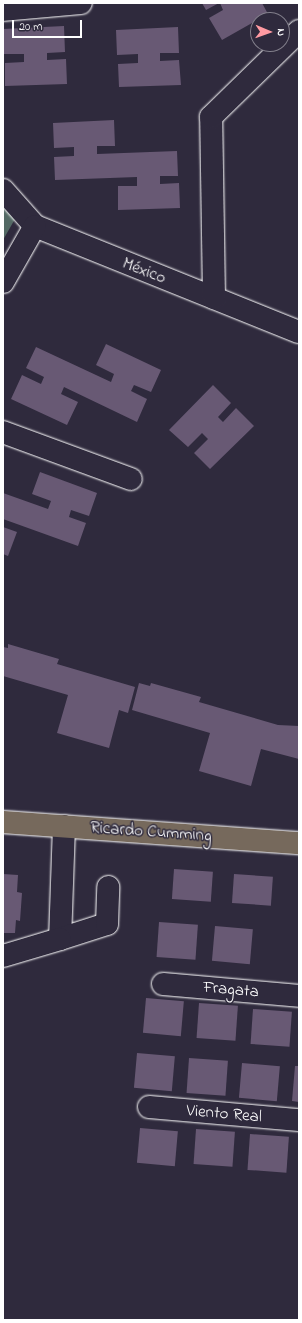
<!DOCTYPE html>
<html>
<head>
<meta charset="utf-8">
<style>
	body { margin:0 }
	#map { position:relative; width:302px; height:1323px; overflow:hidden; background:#2f2a3d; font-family:"Indie Flower",sans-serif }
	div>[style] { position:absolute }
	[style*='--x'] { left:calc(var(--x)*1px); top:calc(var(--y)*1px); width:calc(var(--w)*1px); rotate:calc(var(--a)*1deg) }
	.green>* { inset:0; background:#536964 }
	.building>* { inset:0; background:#685974; transform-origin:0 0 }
	.roads { filter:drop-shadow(0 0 1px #fff) drop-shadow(0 0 1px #fff) }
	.minor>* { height:22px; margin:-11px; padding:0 11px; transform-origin:11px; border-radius:11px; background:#2f2a3d }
	.major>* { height:22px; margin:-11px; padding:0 11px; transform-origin:11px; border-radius:11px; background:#76695c }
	span { translate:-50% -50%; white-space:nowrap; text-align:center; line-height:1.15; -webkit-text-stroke:3px #2f2a3d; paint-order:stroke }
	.street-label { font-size:17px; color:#fff }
	.frame { position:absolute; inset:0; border:4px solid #fff; pointer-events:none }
	.north { position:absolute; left:250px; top:12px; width:40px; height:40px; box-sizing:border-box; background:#2f2a3d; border:1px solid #827f8b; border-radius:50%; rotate:92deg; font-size:11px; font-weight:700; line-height:16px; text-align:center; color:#fff }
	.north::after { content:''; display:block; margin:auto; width:14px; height:18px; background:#ff9aa2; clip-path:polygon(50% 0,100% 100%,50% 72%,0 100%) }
	.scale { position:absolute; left:12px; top:20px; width:70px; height:18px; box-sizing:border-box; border:2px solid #fff; border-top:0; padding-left:5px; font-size:12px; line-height:14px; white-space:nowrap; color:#fff; -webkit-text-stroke:3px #2f2a3d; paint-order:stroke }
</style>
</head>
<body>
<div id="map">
	<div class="green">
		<i style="clip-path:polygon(3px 204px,15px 219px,3px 240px)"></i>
	</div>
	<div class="building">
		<i style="clip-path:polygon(202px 3px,219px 3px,206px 10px)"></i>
		<i style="clip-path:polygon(220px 3px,262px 3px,268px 14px,222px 40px,209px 18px,223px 10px)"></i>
		<i style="clip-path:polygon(64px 26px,65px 52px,47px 53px,47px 60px,66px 59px,67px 84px,5px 86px,5px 63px,24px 62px,24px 54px,3px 54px,3px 29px)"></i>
		<i style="clip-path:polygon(178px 27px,179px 53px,160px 53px,160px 61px,179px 60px,181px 85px,119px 87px,118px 64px,138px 63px,138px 54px,117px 55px,116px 30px)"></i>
		<i style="clip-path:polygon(114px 120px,115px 146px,97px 146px,97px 154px,177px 151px,178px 176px,160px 176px,160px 184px,179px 183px,180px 208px,118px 210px,118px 186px,137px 186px,137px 177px,55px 180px,54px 157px,74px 156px,74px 147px,54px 148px,53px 123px)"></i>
		<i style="clip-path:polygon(106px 344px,161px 370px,151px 392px,134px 385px,131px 391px,147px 399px,137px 422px,64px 387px,61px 394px,78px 402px,67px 425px,11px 399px,22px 375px,41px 384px,44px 377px,26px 368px,36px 347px,111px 382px,114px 374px,96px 365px)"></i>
		<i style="clip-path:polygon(213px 385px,231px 403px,218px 417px,223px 422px,236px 408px,254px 426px,210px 469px,194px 453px,208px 439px,202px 433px,188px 447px,169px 430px)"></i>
		<i style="clip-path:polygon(40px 472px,97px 493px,89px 516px,71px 510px,69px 517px,86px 523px,78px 546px,3px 519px,3px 493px,48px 509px,51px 501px,32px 494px)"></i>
		<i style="clip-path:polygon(3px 527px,17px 532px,8px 556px,3px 554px)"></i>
		<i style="clip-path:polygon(8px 644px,59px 659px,57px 664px,135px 687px,128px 713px,119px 710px,109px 748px,57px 733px,68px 695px,3px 676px,3px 647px,8px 648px)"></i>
		<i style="clip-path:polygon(139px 683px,150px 686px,151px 683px,201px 697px,199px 702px,278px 725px,299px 726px,299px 759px,261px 749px,251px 786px,199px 771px,210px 733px,132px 710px)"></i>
		<i style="left:174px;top:869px;width:39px;height:30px;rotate:4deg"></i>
		<i style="clip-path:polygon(3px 874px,18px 875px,17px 892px,22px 893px,20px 921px,16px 920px,15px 933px,3px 933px)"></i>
		<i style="left:234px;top:874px;width:39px;height:29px;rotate:4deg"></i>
		<i style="left:159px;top:922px;width:39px;height:35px;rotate:4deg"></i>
		<i style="left:215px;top:926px;width:38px;height:35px;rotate:5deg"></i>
		<i style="left:146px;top:998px;width:38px;height:35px;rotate:5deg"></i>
		<i style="left:199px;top:1003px;width:39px;height:35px;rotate:4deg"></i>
		<i style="left:253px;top:1009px;width:39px;height:35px;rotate:4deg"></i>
		<i style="left:137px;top:1053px;width:38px;height:35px;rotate:5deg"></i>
		<i style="left:189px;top:1058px;width:39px;height:35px;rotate:4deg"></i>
		<i style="left:242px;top:1063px;width:38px;height:35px;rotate:5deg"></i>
		<i style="clip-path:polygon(295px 1066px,299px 1066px,299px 1102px,292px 1101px)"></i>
		<i style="left:140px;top:1128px;width:38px;height:35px;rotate:5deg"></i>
		<i style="left:196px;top:1129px;width:39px;height:35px;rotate:4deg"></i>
		<i style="left:250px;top:1134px;width:39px;height:36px;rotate:4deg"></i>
	</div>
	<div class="roads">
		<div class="minor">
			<i style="--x:3;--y:10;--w:78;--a:-5.1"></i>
			<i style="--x:3;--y:190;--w:48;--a:48.4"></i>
			<i style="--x:35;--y:226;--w:284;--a:21.9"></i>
			<i style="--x:3;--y:282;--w:64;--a:-60.3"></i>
			<i style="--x:214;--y:298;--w:181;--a:-90.9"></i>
			<i style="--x:211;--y:117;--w:123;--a:-44.3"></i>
			<i style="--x:3;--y:432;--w:136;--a:20.2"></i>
			<i style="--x:64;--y:826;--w:113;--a:92"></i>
			<i style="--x:60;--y:939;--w:49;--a:-17.7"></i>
			<i style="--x:107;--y:924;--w:37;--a:-88"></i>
			<i style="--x:3;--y:956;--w:59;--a:-16.6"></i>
			<i style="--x:163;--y:984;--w:137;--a:5"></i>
			<i style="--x:149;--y:1107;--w:151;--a:5"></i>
		</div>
		<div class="major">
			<i style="--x:3;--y:822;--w:297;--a:4.1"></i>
		</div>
	</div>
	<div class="street-label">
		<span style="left:144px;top:271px;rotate:21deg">México</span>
		<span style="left:151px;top:832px;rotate:4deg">Ricardo Cumming</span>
		<span style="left:231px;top:990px;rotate:5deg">Fragata</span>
		<span style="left:224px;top:1114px;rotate:5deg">Viento Real</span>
	</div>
	<div class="frame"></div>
	<div class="north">N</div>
	<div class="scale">20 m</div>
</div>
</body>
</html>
